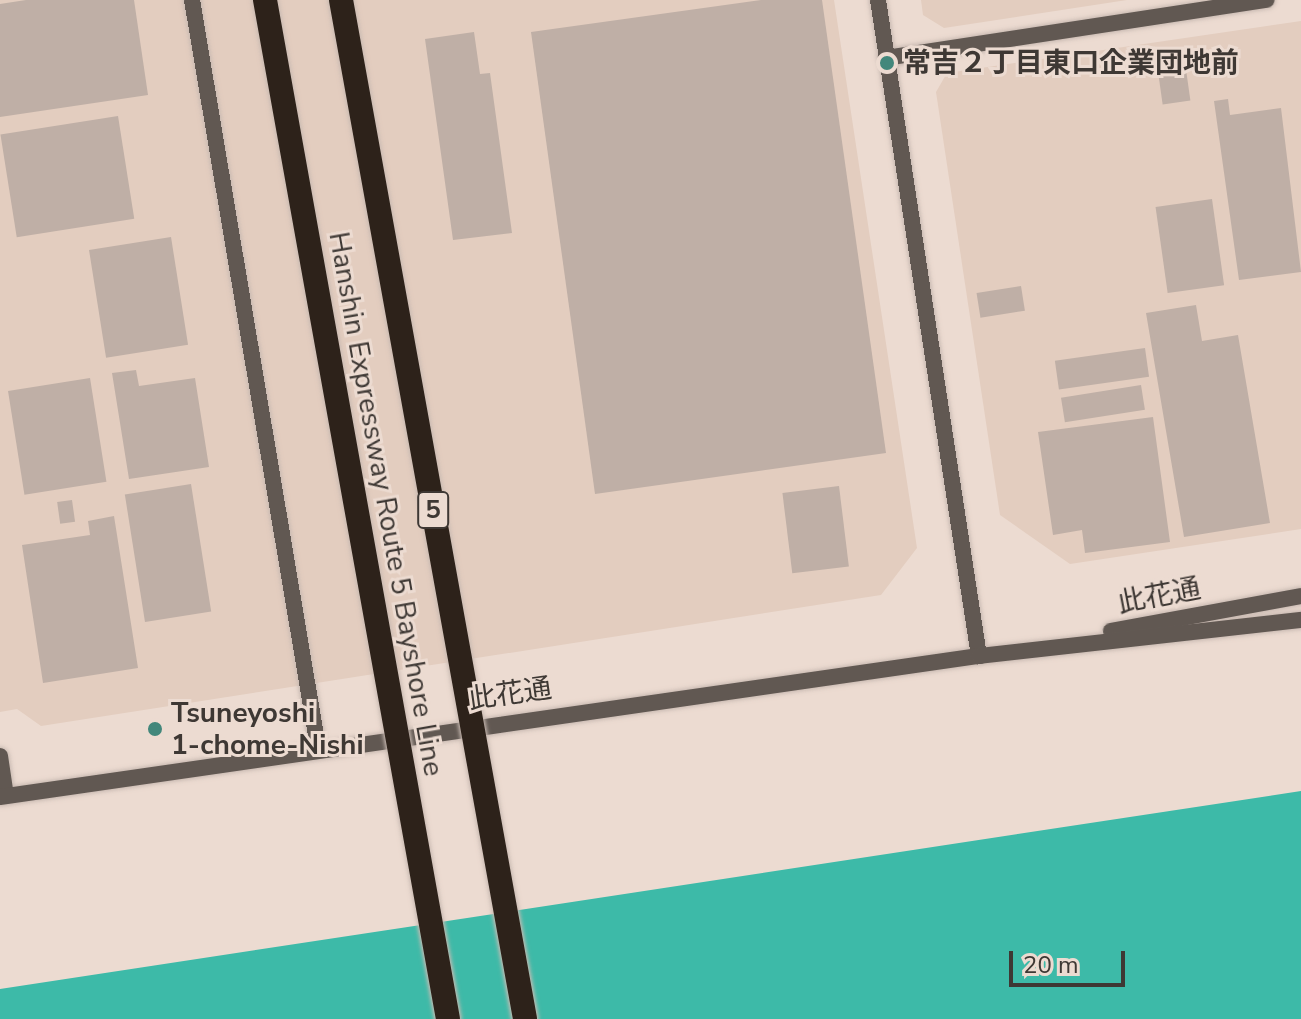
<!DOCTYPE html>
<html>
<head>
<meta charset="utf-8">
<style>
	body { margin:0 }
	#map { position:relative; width:1301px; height:1019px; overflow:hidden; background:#ecdbd1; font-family:"Nunito Sans","Noto Sans JP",sans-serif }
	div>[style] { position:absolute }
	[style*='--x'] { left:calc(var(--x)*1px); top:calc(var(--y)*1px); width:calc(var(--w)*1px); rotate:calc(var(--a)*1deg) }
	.built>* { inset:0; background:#e3cdbf }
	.water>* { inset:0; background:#3dbaa8 }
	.building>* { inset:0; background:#bfafa6; transform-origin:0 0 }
	.roads { filter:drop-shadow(0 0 2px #c9bab2) drop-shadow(0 0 2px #c9bab2) }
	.secondary>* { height:16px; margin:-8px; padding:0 8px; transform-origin:8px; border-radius:8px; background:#615852 }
	.bridges { filter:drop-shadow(0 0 2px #c9bab2) drop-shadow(0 0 2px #c9bab2) }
	.highway-bridge>* { height:24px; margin:-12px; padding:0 12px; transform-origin:12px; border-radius:12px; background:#2d221a }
	.dots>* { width:22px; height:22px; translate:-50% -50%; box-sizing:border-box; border:4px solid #ecdbd1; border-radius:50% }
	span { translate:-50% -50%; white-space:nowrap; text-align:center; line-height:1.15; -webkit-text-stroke:6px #ecdbd1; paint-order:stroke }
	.shield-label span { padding:2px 6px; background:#ecdbd1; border:2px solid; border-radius:6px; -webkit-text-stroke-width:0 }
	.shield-label { font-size:26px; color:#3e3834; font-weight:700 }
	.poi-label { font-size:28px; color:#3e3834; font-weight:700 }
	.left { translate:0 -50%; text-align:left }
	.street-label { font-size:28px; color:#3e3834 }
	.scale { position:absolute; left:1009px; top:951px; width:116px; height:36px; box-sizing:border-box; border:4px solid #3e3834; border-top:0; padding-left:10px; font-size:24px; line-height:28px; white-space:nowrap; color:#3e3834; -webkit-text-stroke:6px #ecdbd1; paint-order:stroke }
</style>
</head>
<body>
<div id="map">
	<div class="built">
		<i style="clip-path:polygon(0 0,834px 0,917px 548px,881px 595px,41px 726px,17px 709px,0 712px)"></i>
		<i style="clip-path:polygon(921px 0,1127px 0,944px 28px,923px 15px)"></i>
		<i style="clip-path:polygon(1301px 21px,1301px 529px,1070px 564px,1000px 515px,936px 92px,947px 73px)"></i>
	</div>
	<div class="water">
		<i style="clip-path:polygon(1301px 791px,1301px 1019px,0 1019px,0 989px)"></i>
	</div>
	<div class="building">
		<i style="clip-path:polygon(26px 0,134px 0,148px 95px,0 117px,0 4px)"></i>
		<i style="clip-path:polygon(761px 0,822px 0,886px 453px,595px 494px,531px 32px)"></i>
		<i style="clip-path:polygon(474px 32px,480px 74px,490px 73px,512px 233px,453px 240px,425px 39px)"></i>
		<i style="left:1183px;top:48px;width:53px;height:28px;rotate:82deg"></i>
		<i style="clip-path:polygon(1228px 99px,1230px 115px,1281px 108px,1301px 272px,1239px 280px,1214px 101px)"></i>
		<i style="left:118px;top:116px;width:104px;height:119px;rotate:81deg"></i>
		<i style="left:1212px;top:199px;width:87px;height:57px;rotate:82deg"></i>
		<i style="left:171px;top:237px;width:109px;height:83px;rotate:81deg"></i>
		<i style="left:1021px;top:286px;width:25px;height:45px;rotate:81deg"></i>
		<i style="clip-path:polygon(1196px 305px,1202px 341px,1238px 335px,1270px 523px,1184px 537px,1146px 313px)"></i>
		<i style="left:1145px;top:348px;width:29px;height:91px;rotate:82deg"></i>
		<i style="clip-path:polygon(136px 370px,139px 386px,195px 378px,209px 467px,129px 479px,112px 373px)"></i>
		<i style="left:90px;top:378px;width:105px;height:83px;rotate:81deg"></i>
		<i style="left:1141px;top:385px;width:25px;height:81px;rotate:81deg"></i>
		<i style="clip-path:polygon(1153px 417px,1170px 542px,1085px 553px,1082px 530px,1053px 535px,1038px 432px)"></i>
		<i style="left:191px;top:484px;width:129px;height:67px;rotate:81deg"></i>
		<i style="left:839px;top:486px;width:81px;height:57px;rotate:83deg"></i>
		<i style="left:72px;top:500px;width:22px;height:15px;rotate:82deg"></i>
		<i style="clip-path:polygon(114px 516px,138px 668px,43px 683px,22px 545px,90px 535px,88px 521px)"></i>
	</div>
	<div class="roads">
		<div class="secondary">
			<i style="--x:192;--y:0;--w:758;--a:80.43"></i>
			<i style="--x:878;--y:0;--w:664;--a:81.25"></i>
			<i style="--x:886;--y:58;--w:385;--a:-8.7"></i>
			<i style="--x:1111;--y:631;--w:193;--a:-10.4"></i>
			<i style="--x:0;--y:756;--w:40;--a:81.5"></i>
			<i style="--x:0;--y:797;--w:989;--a:-8.2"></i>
			<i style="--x:979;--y:656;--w:324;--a:-6.4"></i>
		</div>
	</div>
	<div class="bridges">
		<div class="highway-bridge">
			<i style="--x:265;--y:0;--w:1035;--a:79.82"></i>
			<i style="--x:341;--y:0;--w:1035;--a:79.76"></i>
		</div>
	</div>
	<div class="dots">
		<i style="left:887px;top:63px;background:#42877b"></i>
		<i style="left:155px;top:729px;background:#42877b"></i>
	</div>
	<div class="shield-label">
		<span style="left:433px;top:510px">5</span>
	</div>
	<div class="poi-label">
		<span class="left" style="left:903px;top:63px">常吉２丁目東口企業団地前</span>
		<span class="left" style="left:171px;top:729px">Tsuneyoshi<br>1-chome-Nishi</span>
	</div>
	<div class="street-label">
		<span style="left:386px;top:504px;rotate:80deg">Hanshin Expressway Route 5 Bayshore Line</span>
		<span style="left:1159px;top:596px;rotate:-11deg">此花通</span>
		<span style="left:510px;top:694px;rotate:-8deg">此花通</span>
	</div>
	<div class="scale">20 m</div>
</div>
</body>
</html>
